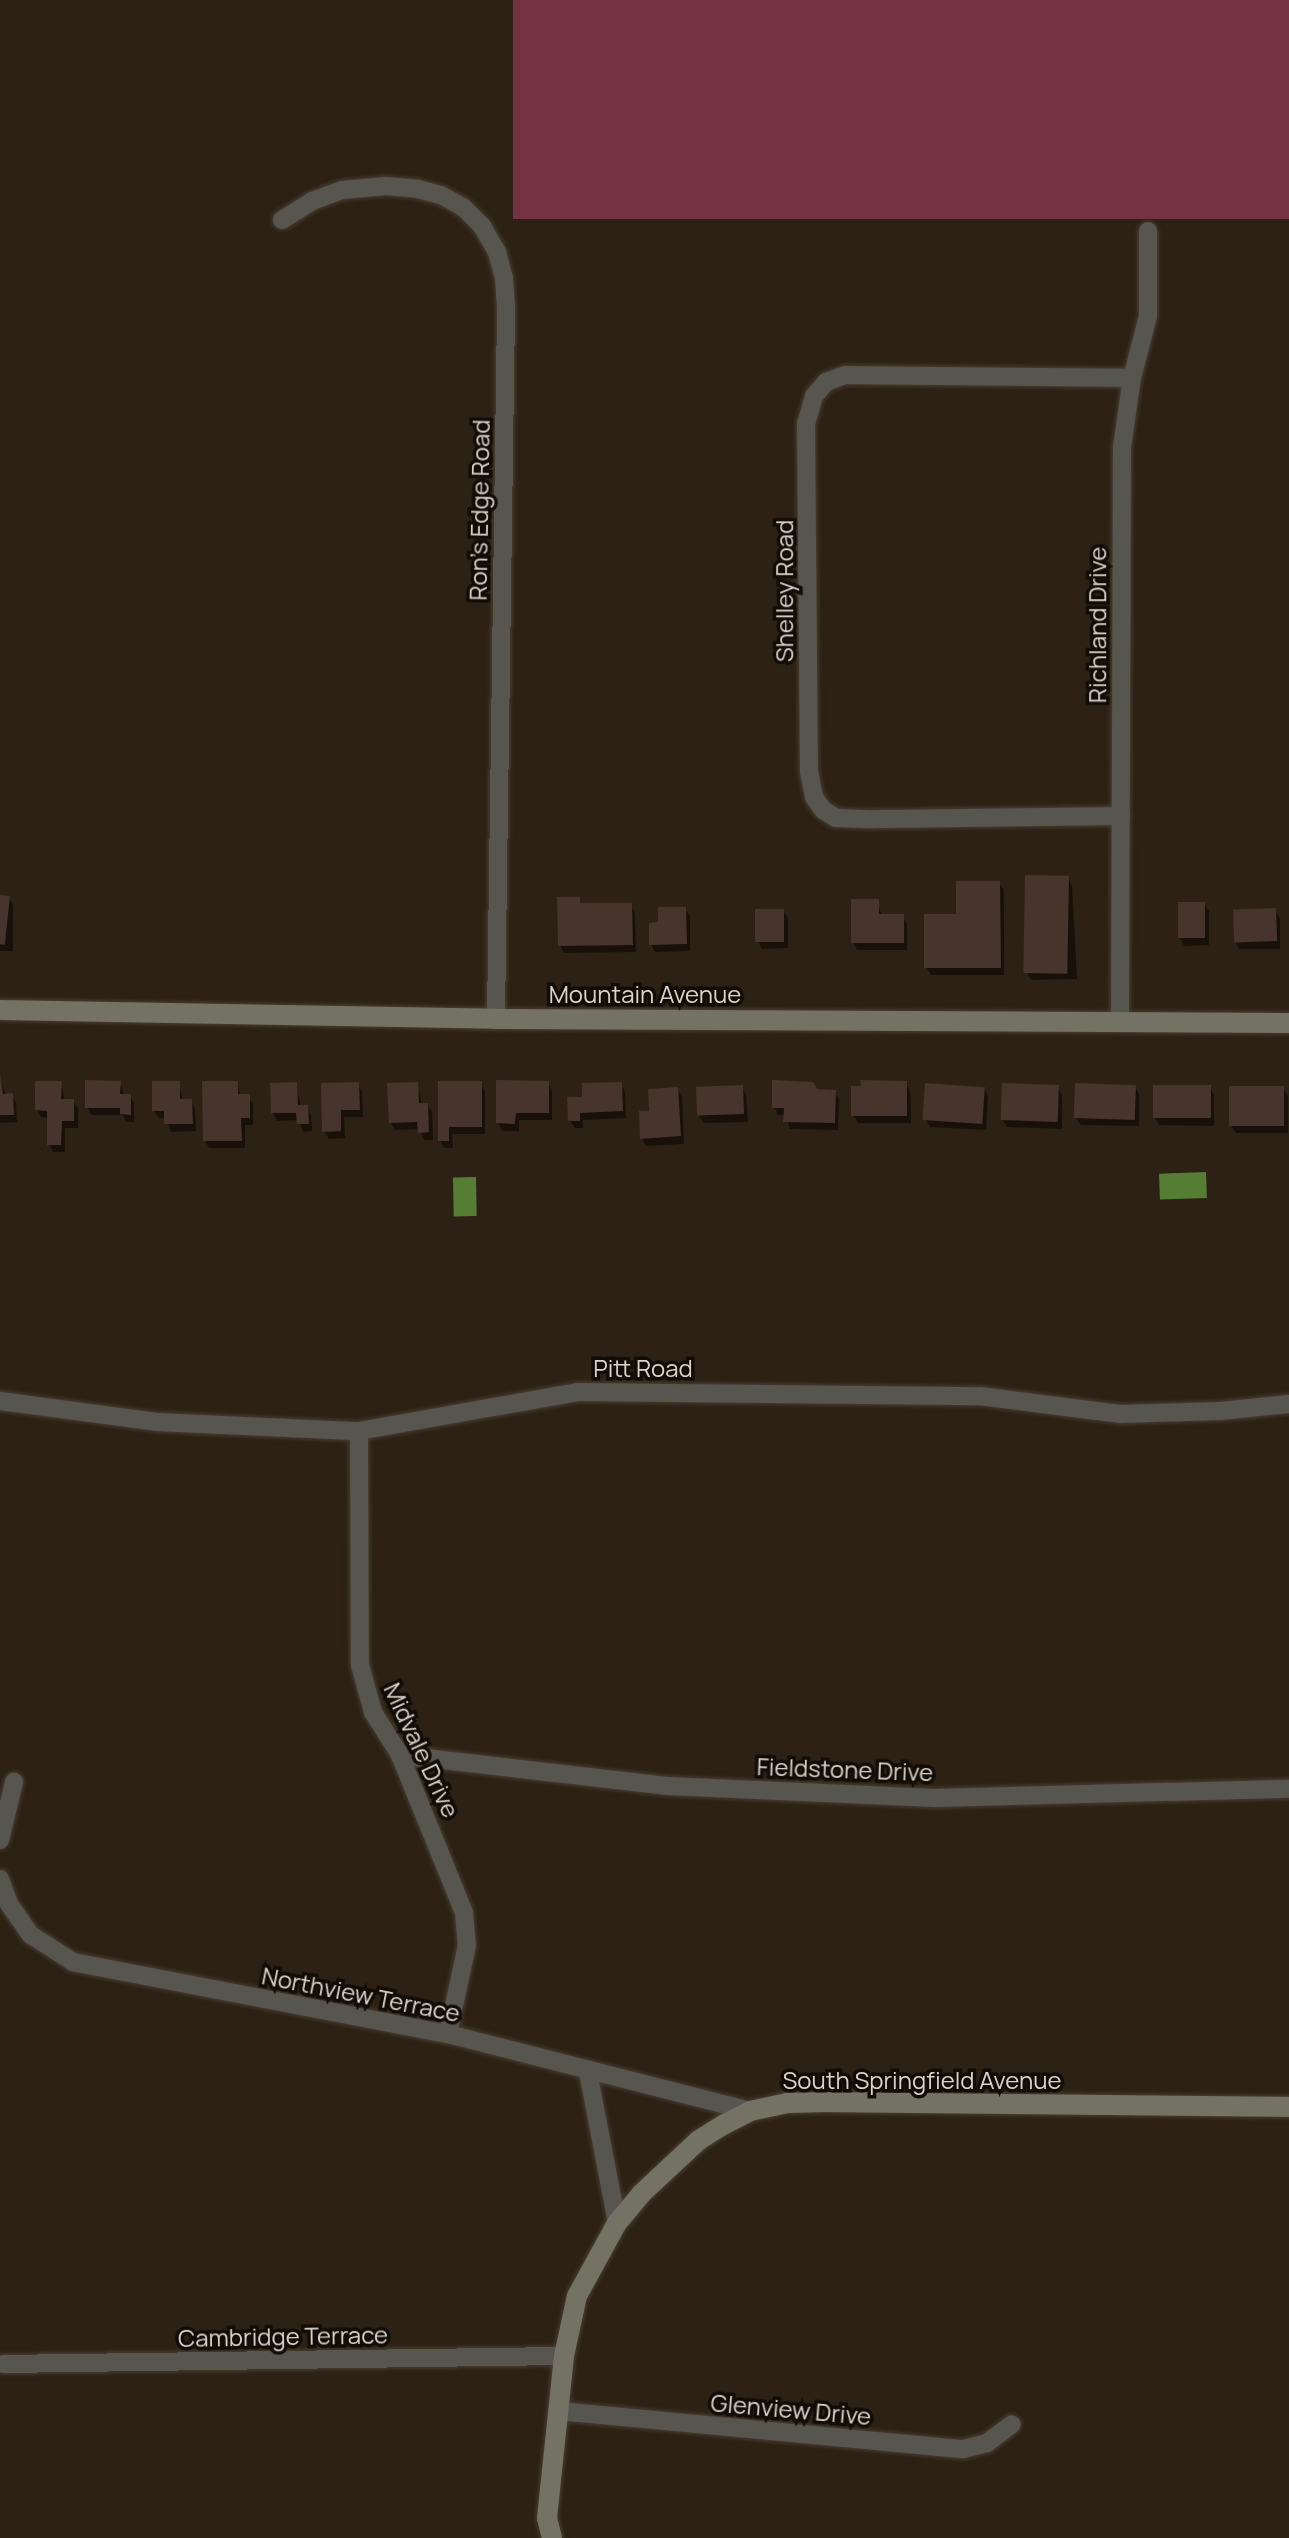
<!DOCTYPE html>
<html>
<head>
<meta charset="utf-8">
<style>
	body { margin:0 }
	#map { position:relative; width:1289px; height:2538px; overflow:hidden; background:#2c2114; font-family:Manrope,sans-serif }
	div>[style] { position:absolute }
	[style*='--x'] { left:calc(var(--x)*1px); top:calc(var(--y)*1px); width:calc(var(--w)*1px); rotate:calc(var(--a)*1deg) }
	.green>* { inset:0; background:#743340; transform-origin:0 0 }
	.water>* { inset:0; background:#557e34; transform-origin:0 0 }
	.shadow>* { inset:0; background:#0007 }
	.building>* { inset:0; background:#46342d; transform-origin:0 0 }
	.roads { filter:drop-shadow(0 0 2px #483d31) drop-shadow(0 0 2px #483d31) }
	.street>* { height:18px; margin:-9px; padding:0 9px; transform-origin:9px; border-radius:9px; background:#57564e }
	.secondary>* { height:20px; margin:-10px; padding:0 10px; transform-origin:10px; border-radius:10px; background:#747265 }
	span { translate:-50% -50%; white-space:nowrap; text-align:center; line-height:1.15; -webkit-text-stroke:7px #110c06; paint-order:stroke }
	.street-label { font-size:24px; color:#dbd3cb }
</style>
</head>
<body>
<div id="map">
	<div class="green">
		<i style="left:513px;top:0;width:776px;height:219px"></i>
	</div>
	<div class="water">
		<i style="left:1206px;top:1172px;width:26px;height:47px;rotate:88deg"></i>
		<i style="left:476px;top:1177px;width:39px;height:23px;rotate:89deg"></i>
	</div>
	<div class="shadow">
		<i style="clip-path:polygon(1068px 878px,1072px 886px,1077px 979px,1031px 980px,1027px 973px)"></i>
		<i style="clip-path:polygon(999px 883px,1004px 890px,1004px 975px,931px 975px,926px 967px)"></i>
		<i style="clip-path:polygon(0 897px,9px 898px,13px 905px,13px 951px,0 951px)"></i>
		<i style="clip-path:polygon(578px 899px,582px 905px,631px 905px,635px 913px,636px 952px,564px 953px,560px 945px)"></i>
		<i style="clip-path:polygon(877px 901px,882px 916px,902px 916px,907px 924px,907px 950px,857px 950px,853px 942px)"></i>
		<i style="clip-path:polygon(1204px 904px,1209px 911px,1209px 945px,1184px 946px,1180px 938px)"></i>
		<i style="clip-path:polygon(685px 909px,690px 916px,690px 951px,655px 952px,651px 944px,660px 924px)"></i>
		<i style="clip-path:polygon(1275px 910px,1280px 918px,1280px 949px,1239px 949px,1235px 941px)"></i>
		<i style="clip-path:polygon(783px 911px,788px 918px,788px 948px,762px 949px,758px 941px)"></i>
		<i style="clip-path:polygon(0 1080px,6px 1095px,12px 1095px,16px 1103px,17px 1122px,0 1123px)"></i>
		<i style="clip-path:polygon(61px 1083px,65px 1101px,73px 1101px,78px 1109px,78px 1128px,65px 1128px,65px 1152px,53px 1152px,49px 1144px,49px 1118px,41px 1117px,37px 1110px)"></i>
		<i style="clip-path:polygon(120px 1083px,124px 1096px,130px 1096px,134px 1103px,134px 1122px,126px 1122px,123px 1115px,91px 1115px,87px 1107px)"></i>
		<i style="clip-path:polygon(179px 1083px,183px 1101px,191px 1101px,195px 1109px,196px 1131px,171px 1132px,166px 1118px,159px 1118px,154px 1111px)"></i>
		<i style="clip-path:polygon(237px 1083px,241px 1096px,248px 1096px,253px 1104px,253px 1125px,245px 1125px,245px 1148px,209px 1148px,205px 1140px)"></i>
		<i style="clip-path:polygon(440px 1083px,481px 1084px,485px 1091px,485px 1134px,452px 1134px,453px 1148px,444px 1148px,440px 1140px)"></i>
		<i style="clip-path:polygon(548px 1083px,552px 1090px,552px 1120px,519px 1120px,519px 1131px,502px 1131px,498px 1123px)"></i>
		<i style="clip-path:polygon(906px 1083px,910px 1090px,911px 1123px,858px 1123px,853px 1115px,863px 1088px)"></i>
		<i style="clip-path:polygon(296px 1084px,301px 1107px,307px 1107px,311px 1115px,312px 1131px,303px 1132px,299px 1120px,277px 1121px,273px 1113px)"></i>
		<i style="clip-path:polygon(358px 1084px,362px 1092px,363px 1117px,344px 1117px,345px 1138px,329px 1139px,324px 1131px)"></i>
		<i style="clip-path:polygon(417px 1084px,422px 1105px,427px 1105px,432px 1112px,433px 1140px,424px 1140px,420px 1129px,395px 1130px,391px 1123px)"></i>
		<i style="clip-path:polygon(621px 1084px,625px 1092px,626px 1118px,583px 1120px,583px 1128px,575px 1128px,570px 1121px,584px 1099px)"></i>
		<i style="clip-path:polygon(742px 1087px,746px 1095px,748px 1122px,704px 1123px,699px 1116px)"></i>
		<i style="clip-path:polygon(1058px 1087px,1062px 1095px,1062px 1129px,1007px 1127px,1002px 1119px)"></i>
		<i style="clip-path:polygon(1135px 1087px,1139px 1094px,1139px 1126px,1081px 1125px,1076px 1118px)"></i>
		<i style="clip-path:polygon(1210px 1087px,1214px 1095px,1214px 1126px,1159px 1125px,1155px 1118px)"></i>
		<i style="clip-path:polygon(984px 1088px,988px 1096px,986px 1130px,930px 1127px,926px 1119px)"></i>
		<i style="clip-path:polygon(1283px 1088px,1288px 1096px,1288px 1133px,1236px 1133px,1231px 1125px)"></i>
		<i style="clip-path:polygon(677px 1089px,682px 1097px,684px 1144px,646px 1146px,642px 1138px,651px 1113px)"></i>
		<i style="clip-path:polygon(816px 1091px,834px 1092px,839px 1099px,838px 1130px,790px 1129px,786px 1115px,778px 1115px,774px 1107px)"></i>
	</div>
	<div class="building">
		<i style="left:1025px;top:875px;width:44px;height:98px;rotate:1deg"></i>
		<i style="clip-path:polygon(956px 881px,1000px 881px,1001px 968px,924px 968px,924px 914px,956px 914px)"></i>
		<i style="left:0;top:895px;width:10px;height:49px;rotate:6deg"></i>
		<i style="clip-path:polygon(557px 897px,580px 897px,580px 903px,632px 903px,633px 945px,558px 946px)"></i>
		<i style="clip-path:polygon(851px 899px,879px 899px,879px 914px,904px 914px,904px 943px,851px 943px)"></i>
		<i style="left:1178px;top:902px;width:27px;height:36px"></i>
		<i style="clip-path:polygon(658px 907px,686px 907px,687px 944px,649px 945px,649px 923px,658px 922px)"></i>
		<i style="left:1276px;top:908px;width:33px;height:43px;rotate:88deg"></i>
		<i style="left:755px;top:909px;width:29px;height:33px"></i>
		<i style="clip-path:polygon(0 1074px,3px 1094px,13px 1093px,14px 1115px,0 1115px)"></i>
		<i style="clip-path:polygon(85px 1080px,121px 1081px,120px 1094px,131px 1094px,131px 1115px,120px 1114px,120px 1108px,85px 1108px)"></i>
		<i style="clip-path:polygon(496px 1080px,549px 1081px,549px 1113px,516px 1113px,515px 1124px,496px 1123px)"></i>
		<i style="clip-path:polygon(772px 1080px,813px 1082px,817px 1089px,836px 1090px,835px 1123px,783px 1122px,784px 1108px,772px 1108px)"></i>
		<i style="clip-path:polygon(860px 1080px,907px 1081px,907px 1116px,851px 1116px,851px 1086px,861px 1086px)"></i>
		<i style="clip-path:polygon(35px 1081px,62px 1081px,61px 1099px,74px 1099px,74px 1121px,62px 1121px,61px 1145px,47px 1145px,47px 1111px,35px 1110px)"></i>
		<i style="clip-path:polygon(152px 1081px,180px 1081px,180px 1099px,192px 1099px,193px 1124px,164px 1124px,164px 1111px,152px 1111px)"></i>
		<i style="clip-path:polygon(202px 1081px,238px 1081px,238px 1094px,250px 1094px,250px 1118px,241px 1118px,242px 1141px,203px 1141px)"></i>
		<i style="clip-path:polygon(438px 1081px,482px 1081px,482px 1127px,449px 1127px,449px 1141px,438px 1141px)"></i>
		<i style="clip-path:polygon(297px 1082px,298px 1105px,308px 1105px,309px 1124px,297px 1124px,296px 1113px,271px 1113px,270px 1083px)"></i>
		<i style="clip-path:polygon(359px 1082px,360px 1110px,341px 1110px,341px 1131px,322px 1132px,321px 1083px)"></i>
		<i style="clip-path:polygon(418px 1082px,419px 1103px,428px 1103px,429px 1132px,418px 1133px,417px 1122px,389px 1123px,387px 1083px)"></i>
		<i style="clip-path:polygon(622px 1082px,623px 1111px,580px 1113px,580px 1121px,568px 1121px,567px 1097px,582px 1097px,582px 1083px)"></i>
		<i style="left:925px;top:1083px;width:60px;height:37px;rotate:4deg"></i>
		<i style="left:1002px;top:1083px;width:57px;height:37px;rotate:2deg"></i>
		<i style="left:1075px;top:1083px;width:61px;height:35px;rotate:2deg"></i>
		<i style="left:743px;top:1085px;width:29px;height:47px;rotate:88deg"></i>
		<i style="left:1153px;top:1085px;width:58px;height:33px"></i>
		<i style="left:1229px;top:1086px;width:55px;height:40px"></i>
		<i style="clip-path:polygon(678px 1087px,681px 1136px,640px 1139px,639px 1111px,649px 1111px,648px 1089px)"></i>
	</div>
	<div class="roads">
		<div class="street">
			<i style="--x:282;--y:220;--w:36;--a:-32"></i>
			<i style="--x:312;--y:201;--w:32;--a:-20"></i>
			<i style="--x:342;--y:190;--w:44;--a:-5.2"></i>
			<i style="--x:386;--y:186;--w:32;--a:5"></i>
			<i style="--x:418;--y:189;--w:24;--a:15"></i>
			<i style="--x:441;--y:195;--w:25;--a:29"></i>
			<i style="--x:463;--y:207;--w:27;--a:45"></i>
			<i style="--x:482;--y:226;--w:30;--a:60"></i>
			<i style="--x:497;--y:252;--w:27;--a:75"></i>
			<i style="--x:504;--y:278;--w:32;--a:86"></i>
			<i style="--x:506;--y:310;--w:709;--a:90.81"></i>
			<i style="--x:1121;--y:816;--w:256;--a:179.3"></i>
			<i style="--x:865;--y:819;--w:29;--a:-178"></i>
			<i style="--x:836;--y:818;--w:15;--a:-148"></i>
			<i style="--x:823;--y:810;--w:16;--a:-125"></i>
			<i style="--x:814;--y:797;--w:26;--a:-101"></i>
			<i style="--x:809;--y:771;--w:347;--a:-90.5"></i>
			<i style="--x:806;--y:424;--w:29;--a:-74"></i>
			<i style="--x:814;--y:396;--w:18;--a:-49"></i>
			<i style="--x:826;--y:382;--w:20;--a:-20"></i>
			<i style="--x:845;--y:375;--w:287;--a:0.6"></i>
			<i style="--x:1120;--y:1022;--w:575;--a:-89.8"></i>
			<i style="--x:1122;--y:447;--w:70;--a:-81.8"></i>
			<i style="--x:1132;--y:378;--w:64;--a:-75.5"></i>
			<i style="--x:1148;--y:316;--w:85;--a:-90"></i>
			<i style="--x:0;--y:1401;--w:158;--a:7.6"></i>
			<i style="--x:157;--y:1422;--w:202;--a:2.6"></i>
			<i style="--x:359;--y:1431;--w:222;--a:-10.1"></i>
			<i style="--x:578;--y:1392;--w:402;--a:0.6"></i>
			<i style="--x:980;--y:1396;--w:141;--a:7.3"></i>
			<i style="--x:1120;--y:1414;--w:100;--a:-1.7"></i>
			<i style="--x:1220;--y:1411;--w:69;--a:-5.8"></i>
			<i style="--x:359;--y:1431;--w:234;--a:89.8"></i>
			<i style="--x:360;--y:1665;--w:49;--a:74.5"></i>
			<i style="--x:373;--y:1712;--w:51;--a:57.9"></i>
			<i style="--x:400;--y:1755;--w:170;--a:67.9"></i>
			<i style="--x:464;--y:1913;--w:32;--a:85"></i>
			<i style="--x:467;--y:1945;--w:91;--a:102.1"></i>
			<i style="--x:400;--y:1755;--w:270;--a:6.6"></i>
			<i style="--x:668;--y:1786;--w:267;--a:2.6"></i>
			<i style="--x:935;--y:1798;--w:354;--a:-1.5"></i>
			<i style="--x:0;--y:1840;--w:60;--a:-76.4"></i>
			<i style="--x:0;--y:1879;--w:27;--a:70"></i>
			<i style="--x:9;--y:1904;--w:38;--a:55"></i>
			<i style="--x:31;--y:1935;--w:50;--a:32.7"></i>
			<i style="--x:73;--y:1962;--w:382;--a:10.9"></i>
			<i style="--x:448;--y:2034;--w:312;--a:14.3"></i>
			<i style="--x:588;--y:2072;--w:154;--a:79.1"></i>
			<i style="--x:3;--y:2364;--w:561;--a:-0.82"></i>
			<i style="--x:559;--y:2411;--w:406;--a:5.4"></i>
			<i style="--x:963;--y:2449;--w:25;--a:-14"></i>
			<i style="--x:987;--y:2443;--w:31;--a:-37"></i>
		</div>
		<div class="secondary">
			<i style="--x:0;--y:1010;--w:496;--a:1"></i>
			<i style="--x:496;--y:1019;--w:793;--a:0.29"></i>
			<i style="--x:552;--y:2538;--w:21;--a:-104"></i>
			<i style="--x:547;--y:2518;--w:163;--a:-84"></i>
			<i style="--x:564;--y:2356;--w:61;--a:-77.8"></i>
			<i style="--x:577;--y:2296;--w:83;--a:-61.3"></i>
			<i style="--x:617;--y:2223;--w:38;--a:-50"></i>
			<i style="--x:641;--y:2194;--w:79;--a:-43"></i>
			<i style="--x:699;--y:2140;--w:31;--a:-32"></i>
			<i style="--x:725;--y:2124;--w:28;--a:-27"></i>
			<i style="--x:750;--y:2111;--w:39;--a:-12"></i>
			<i style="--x:788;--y:2103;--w:40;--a:-1.4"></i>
			<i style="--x:828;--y:2102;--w:461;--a:0.6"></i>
		</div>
	</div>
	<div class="street-label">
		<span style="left:479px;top:510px;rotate:-89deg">Ron's Edge Road</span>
		<span style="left:784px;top:591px;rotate:-90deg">Shelley Road</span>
		<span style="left:1097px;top:625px;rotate:-90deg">Richland Drive</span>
		<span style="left:645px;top:994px">Mountain Avenue</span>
		<span style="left:643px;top:1368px">Pitt Road</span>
		<span style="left:422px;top:1750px;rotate:65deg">Midvale Drive</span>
		<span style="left:845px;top:1769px;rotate:2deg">Fieldstone Drive</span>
		<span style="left:361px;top:1994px;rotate:11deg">Northview Terrace</span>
		<span style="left:922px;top:2080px">South Springfield Avenue</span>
		<span style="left:283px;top:2336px;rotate:-1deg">Cambridge Terrace</span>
		<span style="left:791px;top:2409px;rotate:5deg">Glenview Drive</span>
	</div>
</div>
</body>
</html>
